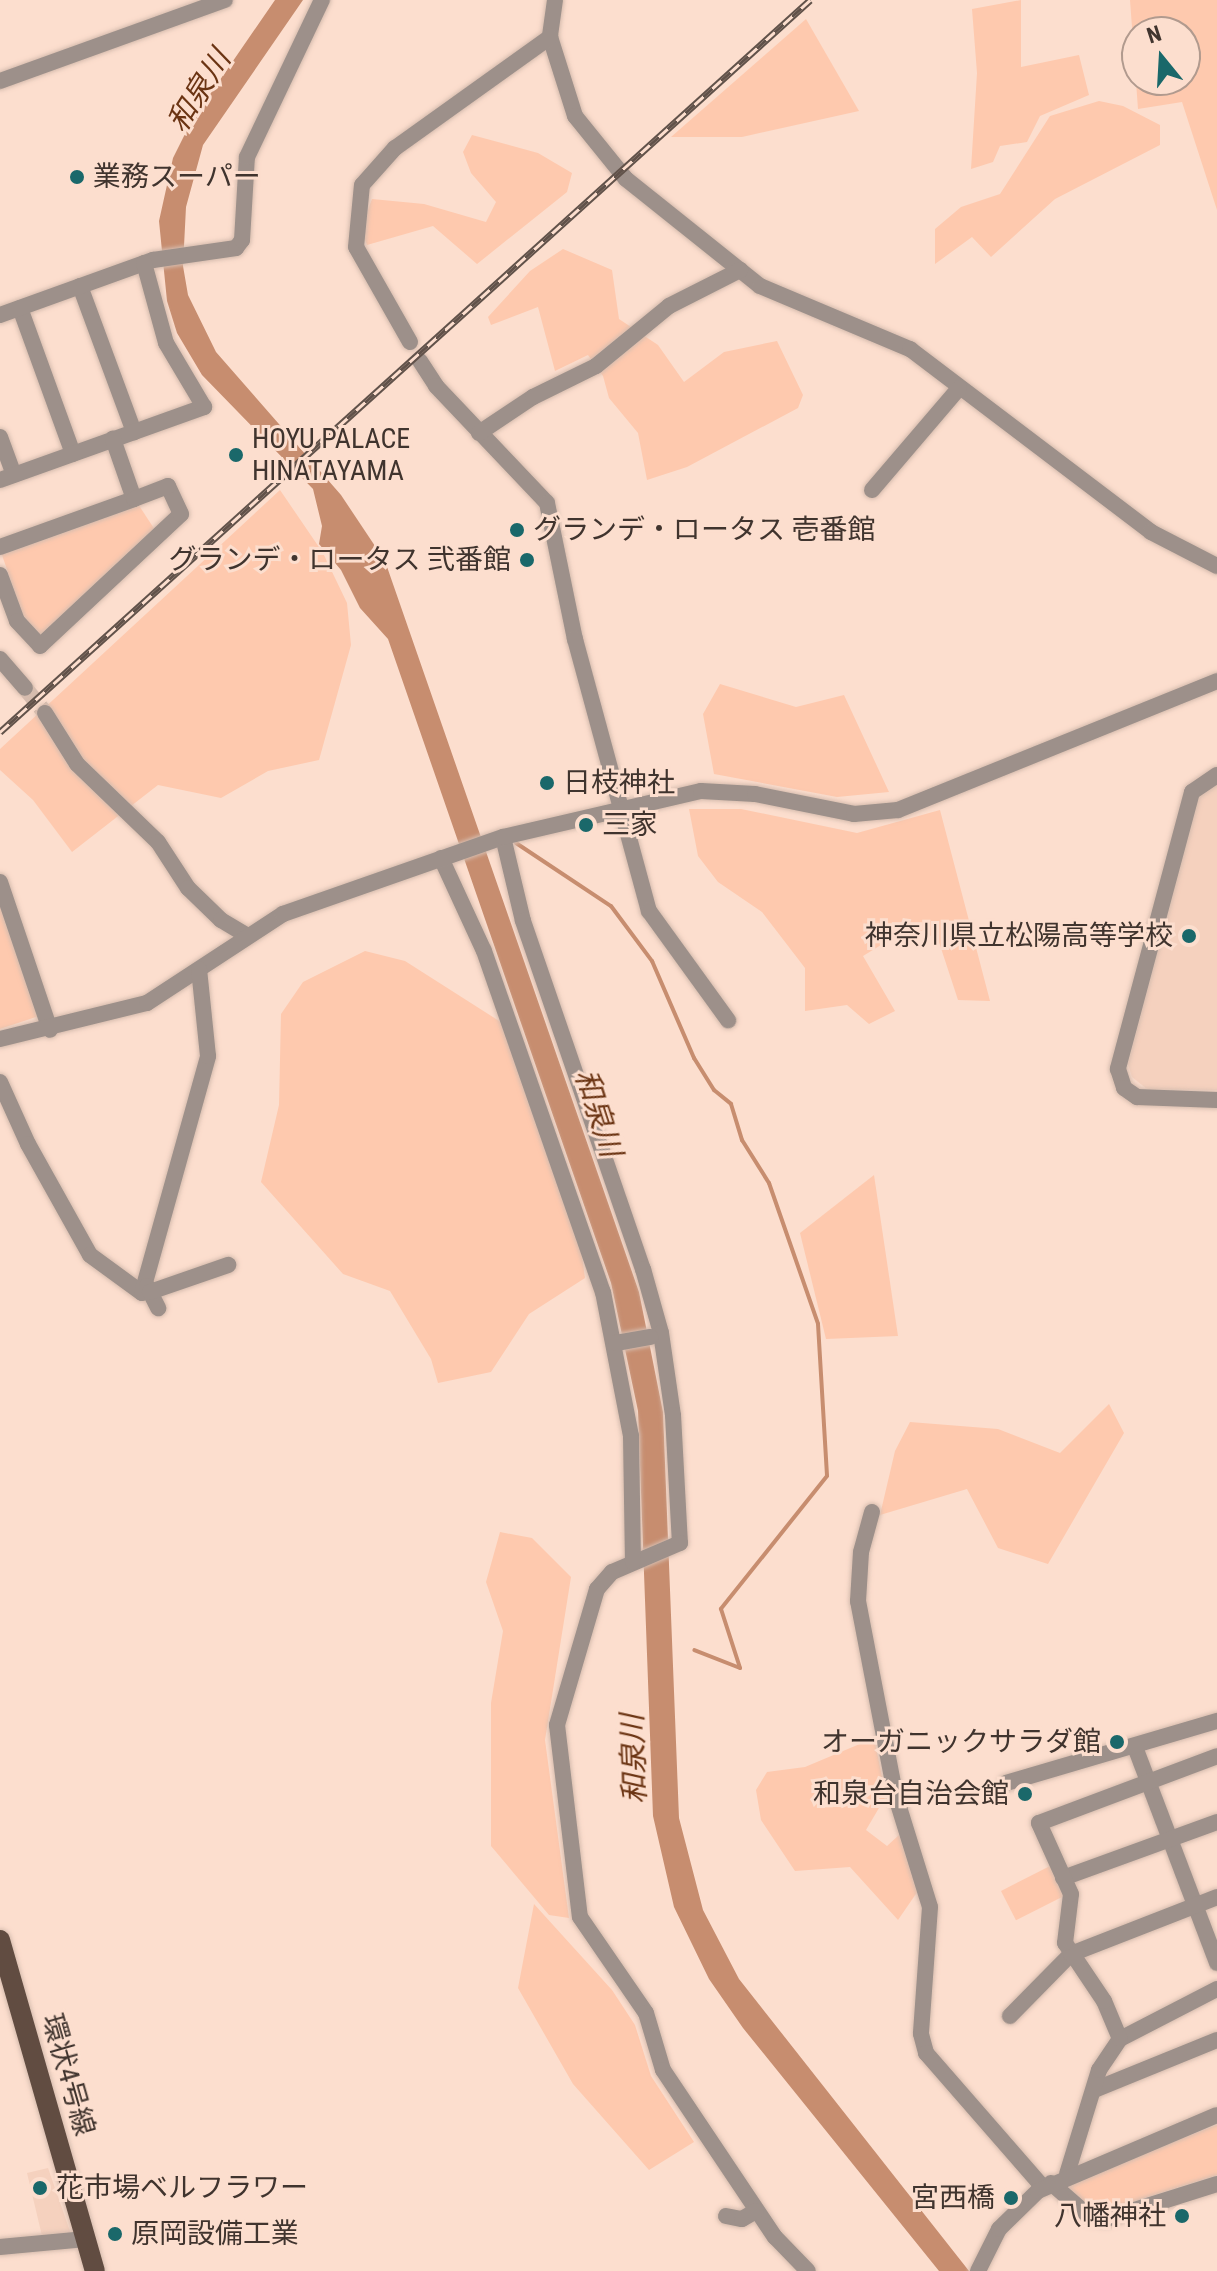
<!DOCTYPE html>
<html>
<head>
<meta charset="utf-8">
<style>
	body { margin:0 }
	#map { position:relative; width:1217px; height:2271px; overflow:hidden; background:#fcdece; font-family:"Roboto Condensed","Noto Sans JP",sans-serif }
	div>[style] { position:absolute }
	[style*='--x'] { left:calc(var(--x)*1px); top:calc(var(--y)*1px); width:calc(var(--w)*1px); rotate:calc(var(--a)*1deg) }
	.built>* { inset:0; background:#f5d1be }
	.green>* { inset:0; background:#fec9ae; transform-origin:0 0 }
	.water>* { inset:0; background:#c78d6f }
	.stream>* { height:4px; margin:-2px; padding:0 2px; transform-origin:2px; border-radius:2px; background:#c78d6f }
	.minor-tunnel>* { height:16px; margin-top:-8px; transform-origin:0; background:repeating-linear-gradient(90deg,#d6bcae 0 16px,transparent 0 24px) }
	.roads { filter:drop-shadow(0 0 2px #d6bcae) drop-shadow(0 0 2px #d6bcae) }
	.minor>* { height:16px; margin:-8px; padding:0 8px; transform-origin:8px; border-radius:8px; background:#9d908a }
	.major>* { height:20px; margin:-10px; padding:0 10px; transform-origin:10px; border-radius:10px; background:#614c41 }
	.rail>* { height:7px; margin-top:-3.5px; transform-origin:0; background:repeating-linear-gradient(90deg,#fcdece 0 12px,#61524a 0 24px); box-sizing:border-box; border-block:2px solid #61524a }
	.dots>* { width:22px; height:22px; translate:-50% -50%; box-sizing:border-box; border:4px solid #fcdece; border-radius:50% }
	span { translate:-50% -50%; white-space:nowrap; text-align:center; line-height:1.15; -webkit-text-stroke:6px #fcdece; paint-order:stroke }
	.poi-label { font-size:28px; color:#40342e }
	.left { translate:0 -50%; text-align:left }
	.right { translate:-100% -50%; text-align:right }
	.street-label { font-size:28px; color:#40342e }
	.water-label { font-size:30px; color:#6b3413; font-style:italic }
	.north { position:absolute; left:1121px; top:16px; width:80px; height:80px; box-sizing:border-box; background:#fcdece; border:2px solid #b19a8e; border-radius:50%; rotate:342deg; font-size:22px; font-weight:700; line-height:32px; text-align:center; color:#40342e }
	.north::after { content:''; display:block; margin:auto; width:28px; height:36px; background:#1a686a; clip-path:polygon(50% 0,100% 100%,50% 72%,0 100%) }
</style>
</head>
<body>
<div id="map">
	<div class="built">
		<i style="clip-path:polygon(1217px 784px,1217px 1090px,1147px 1089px,1132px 1077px,1128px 1064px,1195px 807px,1199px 795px)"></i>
		<i style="clip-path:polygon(48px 2168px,72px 2237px,43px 2240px,27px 2173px)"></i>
	</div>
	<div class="green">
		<i style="clip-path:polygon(1021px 0,1021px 67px,1079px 55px,1089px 95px,1040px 116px,1027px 142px,1000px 146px,993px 162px,971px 169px,977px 73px,972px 9px)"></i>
		<i style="clip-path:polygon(evenodd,1130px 0,1217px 0,1217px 210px,1182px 102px,1138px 109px,1130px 0,1137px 32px,1185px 32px,1185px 80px,1137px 80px,1137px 32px)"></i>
		<i style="clip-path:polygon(806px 19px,859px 111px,742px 137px,671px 137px)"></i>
		<i style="clip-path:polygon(1099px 101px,1123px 106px,1160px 125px,1160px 145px,1055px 199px,991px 257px,972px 237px,935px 264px,935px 229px,961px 207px,1000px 194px,1050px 116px)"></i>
		<i style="clip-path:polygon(472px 135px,538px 153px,572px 173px,567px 192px,477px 264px,433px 226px,367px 245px,361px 229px,372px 199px,424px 204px,486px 222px,496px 202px,471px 173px,463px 152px)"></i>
		<i style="clip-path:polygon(563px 249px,612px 270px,619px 319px,658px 345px,684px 382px,724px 352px,777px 341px,803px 395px,798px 408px,687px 467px,647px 480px,638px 433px,609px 398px,603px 376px,588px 355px,555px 371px,538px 307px,491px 325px,488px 317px,530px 271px)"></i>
		<i style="clip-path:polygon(280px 490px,323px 553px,347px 603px,351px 645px,319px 760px,268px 771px,221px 798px,158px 785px,72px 852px,33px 800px,0 770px,0 749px)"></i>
		<i style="clip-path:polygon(138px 504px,155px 530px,41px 638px,24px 619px,1px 552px)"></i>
		<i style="clip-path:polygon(720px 684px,796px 707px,844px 695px,889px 792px,837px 797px,714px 774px,703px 714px)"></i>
		<i style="clip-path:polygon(689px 809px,741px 809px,857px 833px,940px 810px,990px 1001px,958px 1000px,937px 936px,899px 934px,863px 956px,895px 1011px,869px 1024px,847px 1005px,805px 1011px,805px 968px,762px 912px,718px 882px,698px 856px)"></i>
		<i style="clip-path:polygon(0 904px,39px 1016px,0 1029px)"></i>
		<i style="clip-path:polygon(365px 951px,405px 961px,507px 1026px,575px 1204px,585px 1278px,529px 1314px,491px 1372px,438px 1383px,431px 1359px,390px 1291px,343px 1274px,261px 1182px,279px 1105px,281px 1014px,303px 982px)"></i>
		<i style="clip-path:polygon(874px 1175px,898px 1336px,826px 1339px,800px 1233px)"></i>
		<i style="clip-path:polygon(1109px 1404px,1124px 1433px,1048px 1564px,998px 1548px,967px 1489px,880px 1515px,895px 1451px,910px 1422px,998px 1429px,1060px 1453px)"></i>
		<i style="clip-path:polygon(500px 1532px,532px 1538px,571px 1577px,545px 1740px,569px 1918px,549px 1915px,491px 1846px,491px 1703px,503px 1631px,486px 1582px)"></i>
		<i style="clip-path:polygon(874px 1738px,886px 1796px,866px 1830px,887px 1846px,899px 1835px,920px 1888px,898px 1920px,850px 1867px,795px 1871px,761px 1820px,756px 1790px,767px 1772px,805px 1767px)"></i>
		<i style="left:1050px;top:1866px;width:33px;height:55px;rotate:63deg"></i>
		<i style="clip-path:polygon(534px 1904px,612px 1990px,635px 2025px,651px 2076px,694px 2142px,649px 2170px,573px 2084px,518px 1988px)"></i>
		<i style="clip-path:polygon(1217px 2125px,1217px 2175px,1107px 2210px,1094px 2209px,1066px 2193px,1062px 2184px)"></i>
	</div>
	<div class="water">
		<i style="clip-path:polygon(275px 0,303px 0,203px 145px,186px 207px,183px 266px,188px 295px,216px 352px,341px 495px,385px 561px,639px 1292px,663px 1412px,679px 1818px,703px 1910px,739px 1979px,969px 2271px,939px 2271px,743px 2028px,709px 1979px,674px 1907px,653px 1816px,638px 1411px,611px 1283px,388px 639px,360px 608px,341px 570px,319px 544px,322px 526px,313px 489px,202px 375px,177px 333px,167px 301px,159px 221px,173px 158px,191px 122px)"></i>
	</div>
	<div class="stream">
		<i style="--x:516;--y:843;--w:114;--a:33.6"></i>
		<i style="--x:611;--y:906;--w:69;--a:53.3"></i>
		<i style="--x:652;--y:961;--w:106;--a:66.6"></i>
		<i style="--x:694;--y:1058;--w:38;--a:58"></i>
		<i style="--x:714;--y:1090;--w:22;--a:39"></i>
		<i style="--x:731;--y:1104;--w:38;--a:73"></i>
		<i style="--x:742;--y:1140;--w:51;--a:57.9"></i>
		<i style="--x:769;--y:1183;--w:149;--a:70.8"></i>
		<i style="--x:818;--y:1324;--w:152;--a:86.6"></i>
		<i style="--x:827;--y:1476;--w:170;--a:128.6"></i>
		<i style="--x:721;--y:1609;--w:62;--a:72.1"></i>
		<i style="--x:740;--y:1668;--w:49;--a:-158.6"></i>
	</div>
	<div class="minor-tunnel">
		<i style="--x:25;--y:688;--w:32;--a:51"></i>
	</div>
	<div class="roads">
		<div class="minor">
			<i style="--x:555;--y:0;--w:37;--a:98"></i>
			<i style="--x:550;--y:37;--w:83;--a:72.4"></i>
			<i style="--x:575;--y:116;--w:81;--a:51"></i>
			<i style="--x:626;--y:179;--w:171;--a:38.6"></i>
			<i style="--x:760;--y:286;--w:163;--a:22.8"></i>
			<i style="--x:910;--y:349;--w:303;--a:37.2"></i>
			<i style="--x:1151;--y:532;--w:74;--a:27.3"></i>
			<i style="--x:0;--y:81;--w:239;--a:-19.8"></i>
			<i style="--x:80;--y:286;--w:156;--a:69.7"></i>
			<i style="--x:20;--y:308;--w:155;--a:70"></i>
			<i style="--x:0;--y:315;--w:163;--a:-19.8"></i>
			<i style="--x:153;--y:260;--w:84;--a:-8.2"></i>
			<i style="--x:236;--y:248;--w:10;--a:-53"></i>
			<i style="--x:242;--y:240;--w:83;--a:-86.6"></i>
			<i style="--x:247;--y:157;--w:174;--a:-64.5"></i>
			<i style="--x:410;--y:342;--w:109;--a:-119.6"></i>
			<i style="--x:356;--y:247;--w:62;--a:-84.5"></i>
			<i style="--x:362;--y:185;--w:50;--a:-48.3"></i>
			<i style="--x:395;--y:148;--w:191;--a:-35.6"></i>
			<i style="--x:420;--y:361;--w:30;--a:57"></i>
			<i style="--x:436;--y:386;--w:161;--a:46.5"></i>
			<i style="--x:547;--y:503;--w:139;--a:78.4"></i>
			<i style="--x:575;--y:639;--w:282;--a:74.8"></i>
			<i style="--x:649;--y:911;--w:135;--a:54.1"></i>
			<i style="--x:479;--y:433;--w:65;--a:-33.7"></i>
			<i style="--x:533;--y:397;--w:70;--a:-26.2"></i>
			<i style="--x:596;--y:366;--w:94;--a:-39.4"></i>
			<i style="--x:669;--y:306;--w:80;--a:-26.9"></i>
			<i style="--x:0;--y:437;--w:40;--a:69.8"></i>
			<i style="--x:0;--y:480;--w:217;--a:-19.7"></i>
			<i style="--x:204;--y:407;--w:74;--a:-120.7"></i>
			<i style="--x:166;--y:343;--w:83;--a:-105.4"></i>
			<i style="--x:872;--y:490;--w:134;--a:-49.5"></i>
			<i style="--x:0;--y:547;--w:142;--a:-19.7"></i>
			<i style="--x:134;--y:499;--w:64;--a:-109.3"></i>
			<i style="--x:0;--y:575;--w:49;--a:69.7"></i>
			<i style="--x:17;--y:621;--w:34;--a:47"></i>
			<i style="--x:40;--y:646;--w:193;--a:-43.1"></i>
			<i style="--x:181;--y:514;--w:31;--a:-115"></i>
			<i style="--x:168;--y:486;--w:36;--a:159"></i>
			<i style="--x:0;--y:659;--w:38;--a:49"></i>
			<i style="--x:45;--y:713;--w:60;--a:57.9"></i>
			<i style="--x:77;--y:764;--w:112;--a:43.9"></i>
			<i style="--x:158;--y:842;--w:55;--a:56.9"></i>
			<i style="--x:188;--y:888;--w:46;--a:44.1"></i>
			<i style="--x:221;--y:920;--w:31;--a:31"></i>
			<i style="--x:1217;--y:775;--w:30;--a:146"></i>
			<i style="--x:1192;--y:792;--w:287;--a:105"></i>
			<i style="--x:1118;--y:1069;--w:20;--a:72"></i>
			<i style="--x:1124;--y:1088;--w:16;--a:35"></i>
			<i style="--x:1137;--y:1097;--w:80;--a:2.1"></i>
			<i style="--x:503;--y:837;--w:86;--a:76.6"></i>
			<i style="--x:523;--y:921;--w:368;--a:71"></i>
			<i style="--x:643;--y:1269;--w:66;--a:74.3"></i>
			<i style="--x:661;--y:1333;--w:83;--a:81.7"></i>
			<i style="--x:673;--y:1415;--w:128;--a:86.9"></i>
			<i style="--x:680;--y:1543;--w:74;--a:156.9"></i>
			<i style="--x:612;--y:1572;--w:23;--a:131"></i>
			<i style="--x:597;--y:1589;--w:142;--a:106.4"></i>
			<i style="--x:557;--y:1725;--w:193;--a:83.2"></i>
			<i style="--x:580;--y:1917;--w:116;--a:55.5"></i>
			<i style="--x:646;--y:2013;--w:59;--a:73.4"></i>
			<i style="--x:663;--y:2070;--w:201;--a:56.2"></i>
			<i style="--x:775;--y:2237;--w:47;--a:45.9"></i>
			<i style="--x:441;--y:858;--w:102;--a:65.2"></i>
			<i style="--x:484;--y:951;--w:361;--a:70.8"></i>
			<i style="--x:603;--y:1292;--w:147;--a:79"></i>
			<i style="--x:631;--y:1436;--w:126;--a:89.1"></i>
			<i style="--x:0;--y:882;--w:156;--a:71.3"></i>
			<i style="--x:0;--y:1039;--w:151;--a:-13.8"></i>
			<i style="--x:147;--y:1003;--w:163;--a:-33.2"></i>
			<i style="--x:283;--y:914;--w:233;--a:-19.3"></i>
			<i style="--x:503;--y:837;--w:203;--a:-13.1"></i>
			<i style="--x:701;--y:791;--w:54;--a:3.2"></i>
			<i style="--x:755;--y:794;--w:101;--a:11.4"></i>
			<i style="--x:854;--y:814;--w:44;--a:-5.2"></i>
			<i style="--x:898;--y:810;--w:344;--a:-22"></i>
			<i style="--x:0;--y:1082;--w:68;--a:65.7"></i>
			<i style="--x:28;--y:1144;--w:127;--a:60.8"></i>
			<i style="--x:90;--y:1255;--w:64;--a:36.2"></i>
			<i style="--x:142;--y:1293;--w:246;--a:-74.4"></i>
			<i style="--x:208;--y:1056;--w:87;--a:-95.9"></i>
			<i style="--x:147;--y:1286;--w:25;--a:63"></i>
			<i style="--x:150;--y:1292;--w:83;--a:-19.1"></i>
			<i style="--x:616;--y:1343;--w:35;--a:-10"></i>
			<i style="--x:872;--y:1512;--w:41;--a:105.4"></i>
			<i style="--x:861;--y:1552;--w:49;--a:93.5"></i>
			<i style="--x:858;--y:1601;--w:197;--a:79.1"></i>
			<i style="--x:895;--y:1794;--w:118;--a:72.8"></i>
			<i style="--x:930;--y:1907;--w:127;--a:94.1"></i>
			<i style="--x:921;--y:2034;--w:20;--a:75"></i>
			<i style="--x:926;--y:2053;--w:178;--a:48.9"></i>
			<i style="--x:1135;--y:1747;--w:231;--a:69.2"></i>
			<i style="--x:1006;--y:1783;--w:220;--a:-16.4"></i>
			<i style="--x:1063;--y:1878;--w:164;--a:-20"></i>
			<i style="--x:1010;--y:2016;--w:87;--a:-45.5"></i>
			<i style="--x:1071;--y:1954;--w:157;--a:-21.3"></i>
			<i style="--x:1120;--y:2039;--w:109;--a:-27.3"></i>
			<i style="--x:1094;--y:2090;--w:133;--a:-22.1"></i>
			<i style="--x:1067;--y:2174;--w:109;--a:-72.9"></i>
			<i style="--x:1099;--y:2070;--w:37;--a:-56"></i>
			<i style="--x:1120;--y:2039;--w:41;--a:-112.8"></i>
			<i style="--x:1104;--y:2001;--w:70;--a:-123.9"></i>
			<i style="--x:1065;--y:1943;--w:49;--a:-83"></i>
			<i style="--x:1071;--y:1894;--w:78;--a:-114.3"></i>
			<i style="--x:1039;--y:1823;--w:190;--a:-20.6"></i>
			<i style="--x:1051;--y:2183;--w:52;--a:41.1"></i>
			<i style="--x:1090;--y:2217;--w:16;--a:7"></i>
			<i style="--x:1106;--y:2219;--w:116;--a:-17.5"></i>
			<i style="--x:726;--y:2216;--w:16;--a:11"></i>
			<i style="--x:742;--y:2219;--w:16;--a:-30"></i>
			<i style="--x:0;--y:2247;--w:86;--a:-5.3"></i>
			<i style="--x:978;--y:2271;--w:47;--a:-63.4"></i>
			<i style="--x:999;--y:2229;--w:54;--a:-44.3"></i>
			<i style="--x:1038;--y:2191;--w:194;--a:-23"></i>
		</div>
		<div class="major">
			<i style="--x:0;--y:1940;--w:344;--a:74"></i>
		</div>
	</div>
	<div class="rail">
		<i style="--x:0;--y:732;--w:1092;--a:-42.1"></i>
	</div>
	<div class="dots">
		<i style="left:77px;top:177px;background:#1a686a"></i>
		<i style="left:236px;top:455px;background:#1a686a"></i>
		<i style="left:517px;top:530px;background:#1a686a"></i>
		<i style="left:527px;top:560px;background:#1a686a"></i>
		<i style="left:547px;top:783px;background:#1a686a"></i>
		<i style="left:586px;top:825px;background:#1a686a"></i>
		<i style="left:1189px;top:936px;background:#1a686a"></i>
		<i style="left:1117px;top:1742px;background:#1a686a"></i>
		<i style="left:1025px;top:1794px;background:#1a686a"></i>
		<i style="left:40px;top:2188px;background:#1a686a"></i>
		<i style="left:1011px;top:2198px;background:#1a686a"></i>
		<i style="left:1182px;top:2216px;background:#1a686a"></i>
		<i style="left:115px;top:2234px;background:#1a686a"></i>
	</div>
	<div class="poi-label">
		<span class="left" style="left:93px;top:177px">業務スーパー</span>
		<span class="left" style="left:252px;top:455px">HOYU PALACE<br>HINATAYAMA</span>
		<span class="left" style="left:533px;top:530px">グランデ・ロータス 壱番館</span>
		<span class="right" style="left:511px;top:560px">グランデ・ロータス 弐番館</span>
		<span class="left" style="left:563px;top:783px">日枝神社</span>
		<span class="left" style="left:602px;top:825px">三家</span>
		<span class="right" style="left:1173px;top:936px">神奈川県立松陽高等学校</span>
		<span class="right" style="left:1101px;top:1742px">オーガニックサラダ館</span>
		<span class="right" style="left:1009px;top:1794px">和泉台自治会館</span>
		<span class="left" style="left:56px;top:2188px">花市場ベルフラワー</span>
		<span class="right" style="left:995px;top:2198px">宮西橋</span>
		<span class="right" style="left:1166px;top:2216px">八幡神社</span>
		<span class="left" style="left:131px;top:2234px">原岡設備工業</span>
	</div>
	<div class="street-label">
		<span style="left:68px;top:2075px;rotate:74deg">環状4号線</span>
	</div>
	<div class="water-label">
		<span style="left:199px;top:91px;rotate:-58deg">和泉川</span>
		<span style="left:598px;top:1113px;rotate:72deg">和泉川</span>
		<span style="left:634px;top:1759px;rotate:-92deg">和泉川</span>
	</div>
	<div class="north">N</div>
</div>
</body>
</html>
